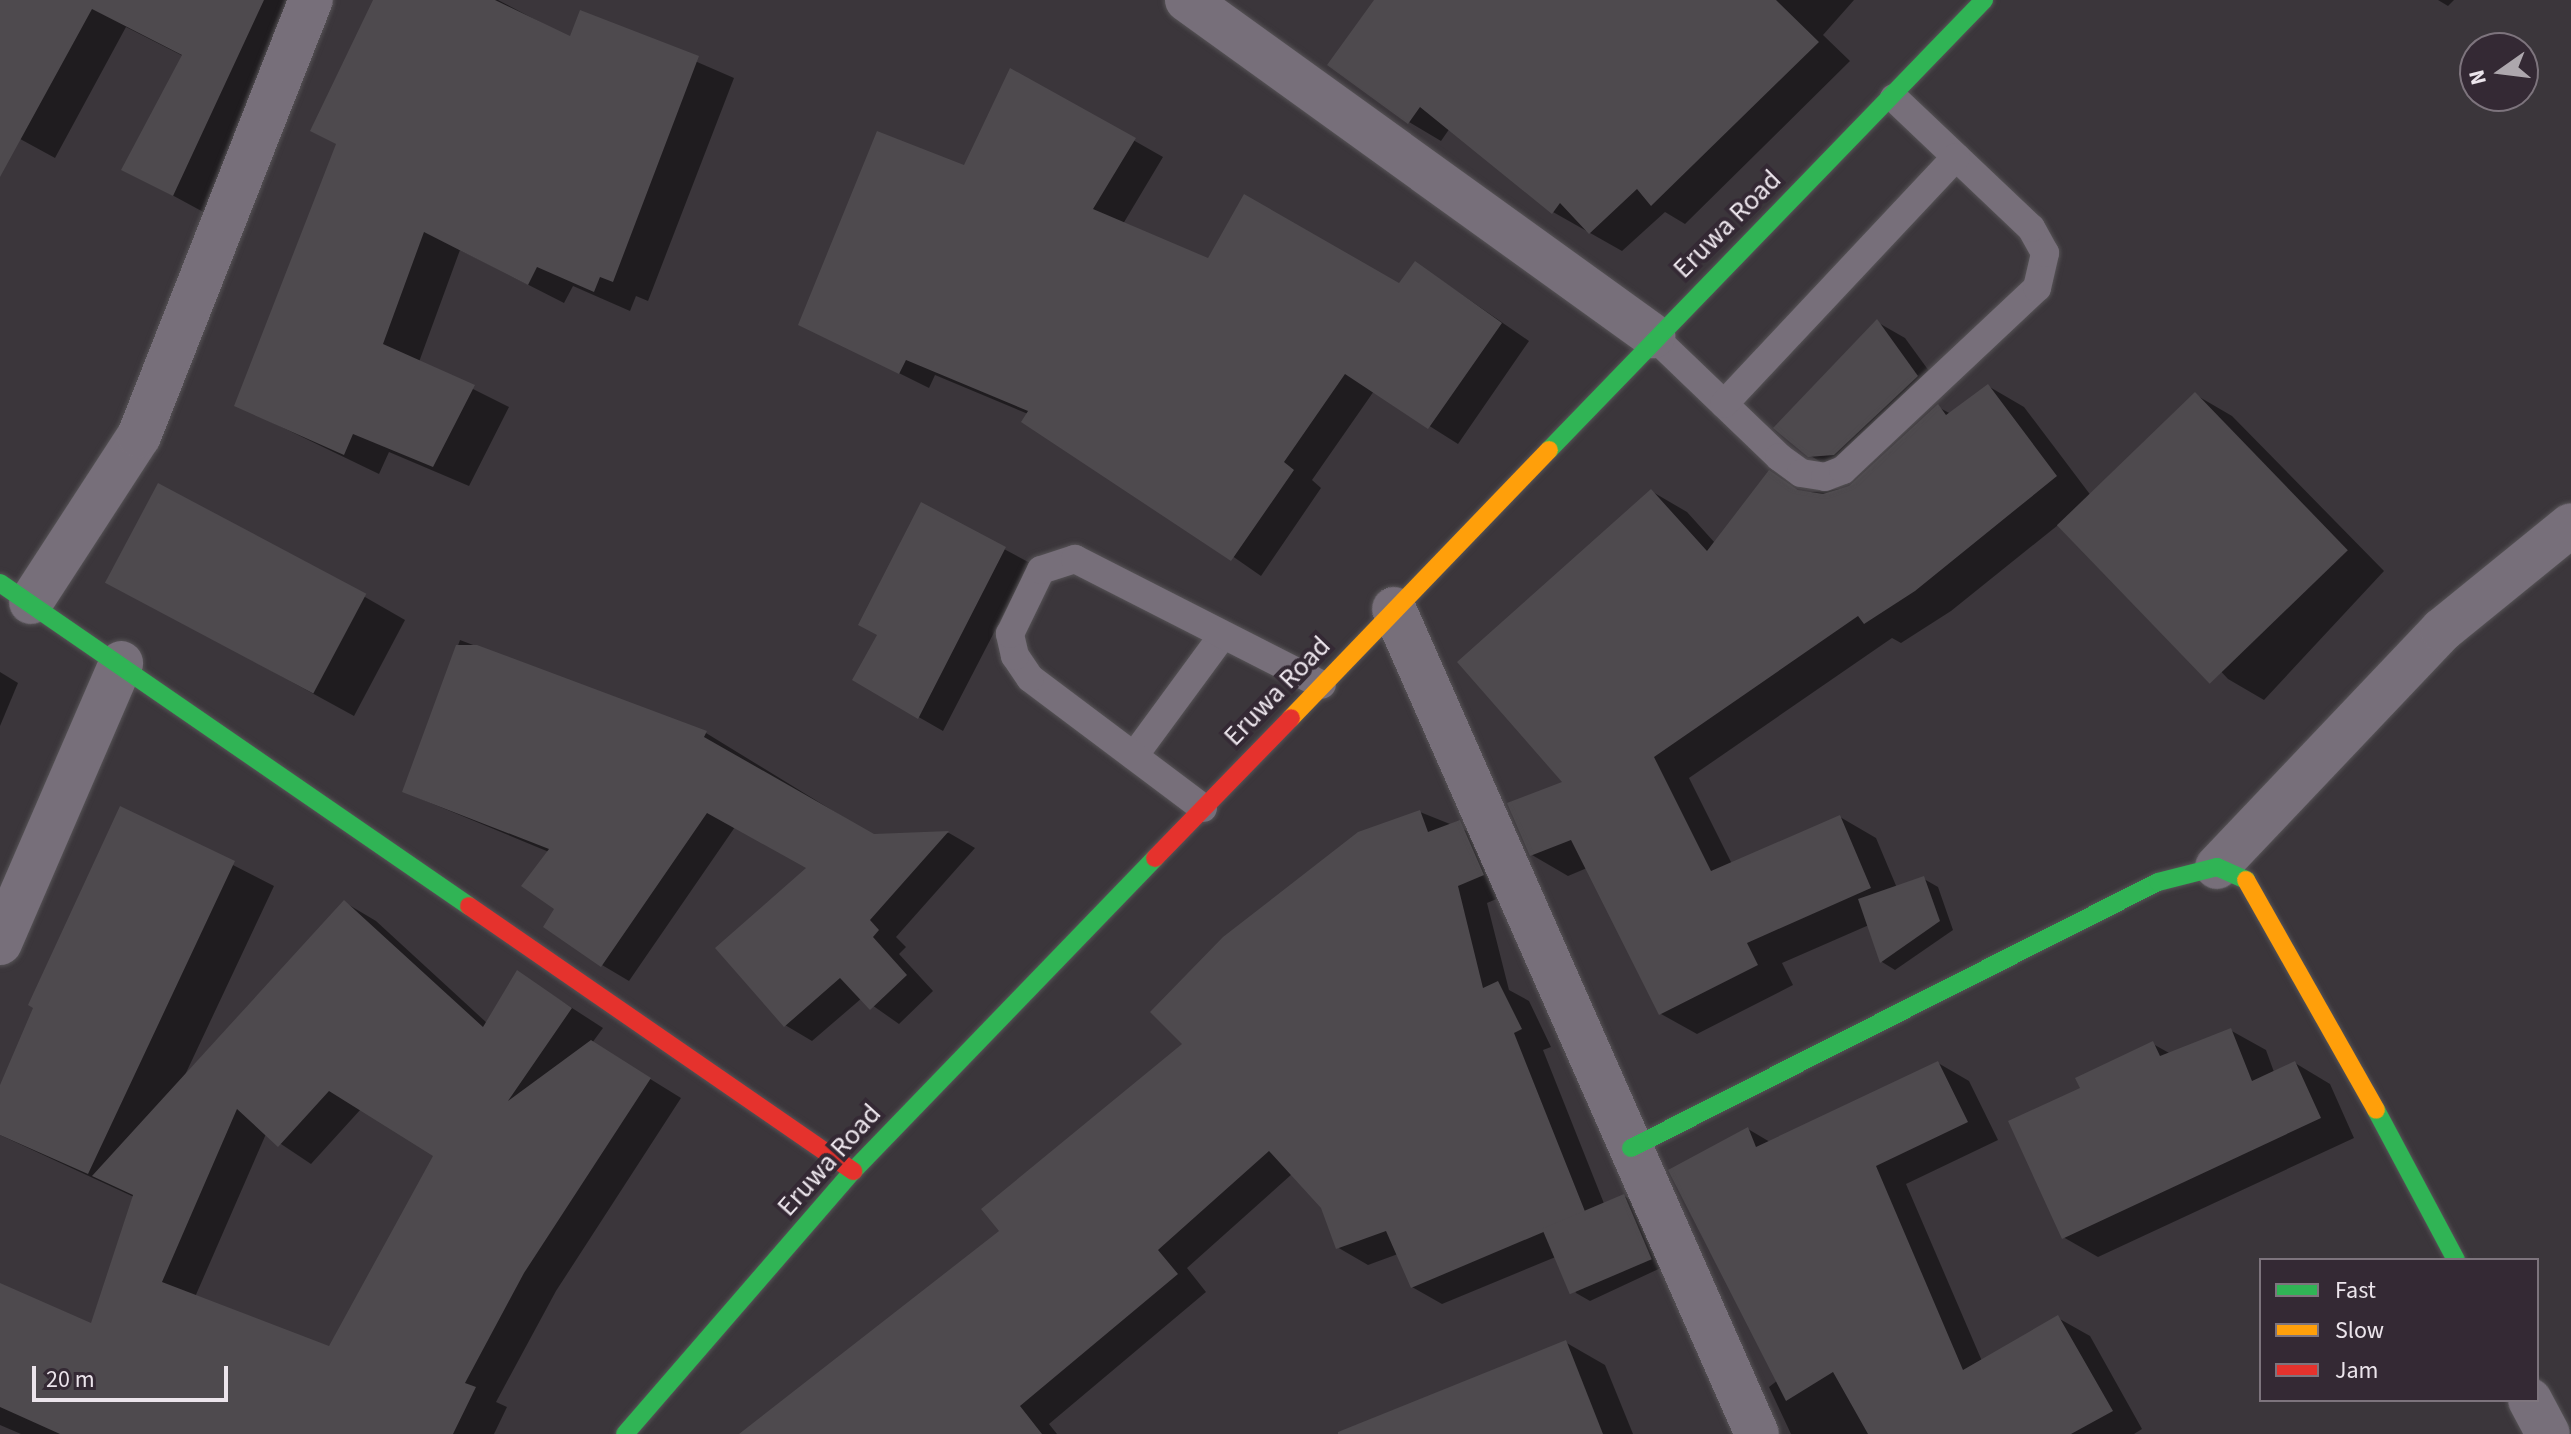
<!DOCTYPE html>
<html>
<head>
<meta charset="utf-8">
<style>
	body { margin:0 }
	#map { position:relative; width:2571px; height:1434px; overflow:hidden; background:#3b363b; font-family:"Source Sans 3",sans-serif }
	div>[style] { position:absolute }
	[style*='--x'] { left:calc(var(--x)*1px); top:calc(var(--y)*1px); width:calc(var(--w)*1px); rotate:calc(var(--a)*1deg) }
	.shadow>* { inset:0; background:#0007 }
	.building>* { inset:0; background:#4e4a4e; transform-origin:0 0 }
	.roads { filter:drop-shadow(0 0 2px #565356) drop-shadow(0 0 2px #565356) }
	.lane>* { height:28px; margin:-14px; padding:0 14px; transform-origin:14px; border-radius:14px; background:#776f7a }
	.street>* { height:44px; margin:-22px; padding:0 22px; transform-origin:22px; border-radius:22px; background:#776f7a }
	.fast>* { height:18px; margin:-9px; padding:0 9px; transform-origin:9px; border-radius:9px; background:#30b455 }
	.slow>* { height:18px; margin:-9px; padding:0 9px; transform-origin:9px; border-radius:9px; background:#ff9f0a }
	.jam>* { height:18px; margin:-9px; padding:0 9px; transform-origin:9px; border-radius:9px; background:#e5322d }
	span { translate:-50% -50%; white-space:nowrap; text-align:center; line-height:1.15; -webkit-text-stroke:8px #342934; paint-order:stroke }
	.street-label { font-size:28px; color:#ebe4eb }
	.legend { position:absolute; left:2259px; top:1258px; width:280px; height:144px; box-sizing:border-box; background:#342934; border:2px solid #7d747d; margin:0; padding:10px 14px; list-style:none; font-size:24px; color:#ebe4eb }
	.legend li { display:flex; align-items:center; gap:16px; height:40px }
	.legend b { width:40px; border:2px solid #7d747d }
	.north { position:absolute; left:2459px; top:32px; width:80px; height:80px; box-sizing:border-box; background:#342934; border:2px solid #7d747d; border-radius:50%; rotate:256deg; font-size:22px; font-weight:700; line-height:32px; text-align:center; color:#ebe4eb }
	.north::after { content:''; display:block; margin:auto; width:28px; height:36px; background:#ada7ad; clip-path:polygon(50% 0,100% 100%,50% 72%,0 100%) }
	.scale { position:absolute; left:32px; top:1366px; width:196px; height:36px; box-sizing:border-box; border:4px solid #ebe4eb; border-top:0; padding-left:10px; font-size:24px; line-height:28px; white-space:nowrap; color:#ebe4eb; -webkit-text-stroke:6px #342934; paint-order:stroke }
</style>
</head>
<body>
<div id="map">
	<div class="shadow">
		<i style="clip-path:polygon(0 0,305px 0,207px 214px,124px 169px,183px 56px,126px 27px,55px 158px,0 128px)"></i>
		<i style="clip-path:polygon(375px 0,498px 0,572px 39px,582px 12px,734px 78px,648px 301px,636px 296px,630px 311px,573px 286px,564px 303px,460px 250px,419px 362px,509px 407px,469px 486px,389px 452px,379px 474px,236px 405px,338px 145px)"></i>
		<i style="clip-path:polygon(1377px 0,1854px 0,1823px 35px,1850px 61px,1685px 224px,1665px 212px,1622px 251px,1553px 212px,1450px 128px,1441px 141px,1409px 122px)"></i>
		<i style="clip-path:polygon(2438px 0,2454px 0,2448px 6px)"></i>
		<i style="clip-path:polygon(1010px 70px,1163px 157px,1123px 224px,1208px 261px,1400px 286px,1416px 263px,1529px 341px,1458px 444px,1374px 391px,1312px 480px,1321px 488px,1261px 576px,1028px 414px,935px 375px,929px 388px,800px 324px,965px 168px)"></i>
		<i style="clip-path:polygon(1877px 322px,1905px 338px,1945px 393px,1838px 472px,1809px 455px)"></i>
		<i style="clip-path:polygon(1988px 386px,2024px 407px,2092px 497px,2196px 395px,2232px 416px,2384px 571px,2264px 700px,2228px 679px,2073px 513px,1951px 611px,1901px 643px,1892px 638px,1689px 778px,1732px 864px,1840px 817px,1876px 838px,1897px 888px,1924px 879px,1938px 887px,1953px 930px,1895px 970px,1882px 962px,1869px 925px,1782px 963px,1793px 985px,1697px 1034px,1661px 1014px,1587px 868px,1568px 876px,1532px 855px,1566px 783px,1651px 491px,1687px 512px,1715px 543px,1769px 473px,1803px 493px,1850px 488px,1938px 407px,1951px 414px)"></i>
		<i style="clip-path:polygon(922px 505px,1030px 563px,943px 731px,854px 680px,879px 635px)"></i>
		<i style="clip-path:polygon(365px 597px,405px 620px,354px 716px,144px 601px)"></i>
		<i style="clip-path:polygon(460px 640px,706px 733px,874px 836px,949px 833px,975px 848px,896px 937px,906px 947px,899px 954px,933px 991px,899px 1024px,862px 998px,812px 1041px,785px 1025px,809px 868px,735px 827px,629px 981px,602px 965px,556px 909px,549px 852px,404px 792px)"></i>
		<i style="clip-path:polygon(0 672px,18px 683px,0 726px)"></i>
		<i style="clip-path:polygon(evenodd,121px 808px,274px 886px,185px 1075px,344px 902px,376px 921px,487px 1023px,518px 973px,603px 1028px,592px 1043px,681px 1098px,556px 1291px,496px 1402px,507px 1407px,494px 1434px,21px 1434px,0 1425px,0 1285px,92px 1326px,134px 1197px,0 1135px,0 1090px,121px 808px,361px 1109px,435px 1155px,330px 1349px,195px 1297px,266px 1134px,311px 1164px,361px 1109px)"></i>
		<i style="clip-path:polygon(1420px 812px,1490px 840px,1513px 892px,1487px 903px,1509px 990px,1529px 1001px,1551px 1047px,1543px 1050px,1605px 1206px,1624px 1196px,1638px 1204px,1665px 1266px,1590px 1301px,1576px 1293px,1558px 1256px,1442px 1304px,1412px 1287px,1398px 1254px,1368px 1265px,1337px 1247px,1322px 1207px,1292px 1174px,1187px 1268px,1206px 1292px,1049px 1424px,1057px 1434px,797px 1434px)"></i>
		<i style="clip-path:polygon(2230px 1030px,2266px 1050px,2274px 1072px,2295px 1063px,2330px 1084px,2354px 1138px,2098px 1257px,2063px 1237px,2083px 1089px,2153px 1044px,2171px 1054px)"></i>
		<i style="clip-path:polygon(1938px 1063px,1969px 1081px,1998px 1140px,1906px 1184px,1982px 1361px,2058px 1318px,2090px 1336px,2142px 1429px,2134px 1434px,1791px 1434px,1769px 1387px,1778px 1380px,1748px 1129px,1770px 1142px)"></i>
		<i style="clip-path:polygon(1565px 1342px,1605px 1365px,1633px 1434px,1384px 1434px)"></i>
	</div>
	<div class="building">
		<i style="clip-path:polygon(0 0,264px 0,173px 196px,121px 170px,182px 55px,92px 9px,0 177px)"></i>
		<i style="clip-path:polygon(373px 0,495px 0,570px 36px,580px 10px,699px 56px,613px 282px,600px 277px,594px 292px,537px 267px,528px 285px,424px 232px,383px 344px,475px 385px,433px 467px,353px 434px,344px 455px,234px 406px,336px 144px,310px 131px)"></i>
		<i style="clip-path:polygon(1374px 0,1776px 0,1819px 42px,1651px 206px,1637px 189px,1589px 234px,1560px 203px,1552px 214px,1420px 107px,1408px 124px,1327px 65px)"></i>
		<i style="clip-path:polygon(1010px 68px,1136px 138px,1093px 209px,1208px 258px,1244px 194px,1399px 283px,1415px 261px,1502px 323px,1428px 429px,1345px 374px,1284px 462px,1294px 470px,1231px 561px,1021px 422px,1028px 411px,906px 360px,899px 374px,798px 325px,877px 131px,964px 165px)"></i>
		<i style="clip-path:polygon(1877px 319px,1918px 376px,1834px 455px,1808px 457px,1773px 428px)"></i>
		<i style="clip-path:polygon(1988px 384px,2057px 476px,1915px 591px,1864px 624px,1858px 616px,1654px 757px,1711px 871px,1840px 815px,1871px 888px,1747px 943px,1758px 965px,1659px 1015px,1571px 840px,1530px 856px,1507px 803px,1562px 782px,1457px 662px,1651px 489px,1707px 551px,1769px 470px,1798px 490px,1823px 494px,1849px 486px,1938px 404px,1946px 415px)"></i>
		<i style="left:2195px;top:392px;width:220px;height:192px;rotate:46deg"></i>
		<i style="left:158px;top:483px;width:236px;height:113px;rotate:28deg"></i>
		<i style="clip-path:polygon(921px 502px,1006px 547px,918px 719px,852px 680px,877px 635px,858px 625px)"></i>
		<i style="clip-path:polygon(456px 645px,477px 645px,707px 731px,704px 737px,874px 834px,949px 831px,870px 920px,879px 930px,873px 937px,907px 975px,870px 1010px,840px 978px,784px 1027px,715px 948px,806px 868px,707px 813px,601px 967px,543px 927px,554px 909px,521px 886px,549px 849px,402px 792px)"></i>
		<i style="clip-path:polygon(120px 806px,235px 861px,88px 1174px,0 1135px,0 1085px,33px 1008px,28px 1005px)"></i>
		<i style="clip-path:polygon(1420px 810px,1428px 832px,1460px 820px,1484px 875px,1458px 886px,1483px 988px,1498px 981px,1522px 1029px,1514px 1033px,1586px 1214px,1411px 1288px,1386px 1231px,1336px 1249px,1321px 1208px,1269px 1151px,1158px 1250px,1178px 1274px,1020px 1406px,1042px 1434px,739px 1434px,999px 1231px,981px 1209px,1182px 1044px,1150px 1012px,1223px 937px,1358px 832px)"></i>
		<i style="clip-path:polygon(1924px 876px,1940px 921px,1880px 963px,1858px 899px)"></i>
		<i style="clip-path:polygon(evenodd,344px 900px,483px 1027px,517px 970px,572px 1008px,508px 1101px,591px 1040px,651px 1078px,524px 1273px,465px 1383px,476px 1387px,453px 1434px,60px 1434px,0 1407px,0 1283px,91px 1323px,133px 1195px,92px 1176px,344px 900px,329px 1091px,433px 1156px,329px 1346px,162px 1282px,237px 1109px,278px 1147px,329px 1091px)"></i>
		<i style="clip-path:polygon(2231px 1028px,2252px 1081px,2295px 1061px,2321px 1118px,2062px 1239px,2008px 1121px,2080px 1088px,2075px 1078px,2153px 1041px,2160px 1056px)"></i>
		<i style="clip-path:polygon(1938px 1061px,1968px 1122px,1876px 1166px,1963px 1370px,2058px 1315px,2113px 1411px,2071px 1434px,1868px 1434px,1833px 1372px,1786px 1401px,1668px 1170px,1748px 1127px,1756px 1147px)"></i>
		<i style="left:1624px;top:1194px;width:71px;height:89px;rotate:67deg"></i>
		<i style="clip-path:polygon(1566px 1340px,1603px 1434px,1338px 1434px,1338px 1432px)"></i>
	</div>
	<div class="roads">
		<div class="lane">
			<i style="--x:1653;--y:336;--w:175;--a:43.8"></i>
			<i style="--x:1779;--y:457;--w:27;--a:36"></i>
			<i style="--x:1801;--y:473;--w:24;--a:9"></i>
			<i style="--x:1825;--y:477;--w:19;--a:-21"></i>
			<i style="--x:1843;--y:470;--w:266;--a:-43.2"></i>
			<i style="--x:2037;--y:288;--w:36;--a:-77"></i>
			<i style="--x:2045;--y:253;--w:29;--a:-119"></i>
			<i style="--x:2031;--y:228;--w:189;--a:-136.5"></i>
			<i style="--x:1724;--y:404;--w:339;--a:-46.8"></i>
			<i style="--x:1134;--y:756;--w:150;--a:-53.7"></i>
			<i style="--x:1203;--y:808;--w:216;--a:-143.1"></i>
			<i style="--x:1030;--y:678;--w:27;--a:-124"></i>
			<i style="--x:1015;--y:656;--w:23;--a:-103"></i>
			<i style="--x:1010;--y:634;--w:71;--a:-64.2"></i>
			<i style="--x:1041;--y:570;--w:36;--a:-18"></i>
			<i style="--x:1075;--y:559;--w:277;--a:27"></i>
		</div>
		<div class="street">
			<i style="--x:1187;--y:0;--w:575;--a:35.79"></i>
			<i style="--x:31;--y:602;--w:198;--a:-57"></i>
			<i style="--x:139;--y:436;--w:469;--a:-68.5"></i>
			<i style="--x:1394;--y:609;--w:901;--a:66.25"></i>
			<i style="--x:2217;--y:867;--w:327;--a:-46.5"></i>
			<i style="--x:2442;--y:630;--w:166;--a:-39.1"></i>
			<i style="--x:0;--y:943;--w:305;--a:-66.6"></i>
			<i style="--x:2530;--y:1400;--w:38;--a:62"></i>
		</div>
		<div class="fast">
			<i style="--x:1549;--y:450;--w:626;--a:-45.97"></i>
			<i style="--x:0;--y:583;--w:569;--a:34.56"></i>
			<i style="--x:2376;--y:1110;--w:170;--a:61.9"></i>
			<i style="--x:1631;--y:1148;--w:590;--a:-26.78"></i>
			<i style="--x:2158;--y:882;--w:61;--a:-14.3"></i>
			<i style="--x:2217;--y:867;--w:32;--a:24"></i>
			<i style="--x:625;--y:1434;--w:348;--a:-49.1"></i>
			<i style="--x:853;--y:1171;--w:435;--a:-46"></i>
		</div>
		<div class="slow">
			<i style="--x:1291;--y:718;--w:372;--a:-46.1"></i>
			<i style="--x:2246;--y:880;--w:264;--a:60.5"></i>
		</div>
		<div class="jam">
			<i style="--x:1155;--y:858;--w:195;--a:-45.8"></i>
			<i style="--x:469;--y:906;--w:467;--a:34.6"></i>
		</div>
	</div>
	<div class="street-label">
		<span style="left:1727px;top:224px;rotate:-45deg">Eruwa Road</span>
		<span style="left:1277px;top:691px;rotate:-46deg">Eruwa Road</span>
		<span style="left:829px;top:1160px;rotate:-48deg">Eruwa Road</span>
	</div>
	<ul class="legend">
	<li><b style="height:10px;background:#30b455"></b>Fast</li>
	<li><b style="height:10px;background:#ff9f0a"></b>Slow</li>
	<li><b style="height:10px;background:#e5322d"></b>Jam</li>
	</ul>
	<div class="north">N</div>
	<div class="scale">20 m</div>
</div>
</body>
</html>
